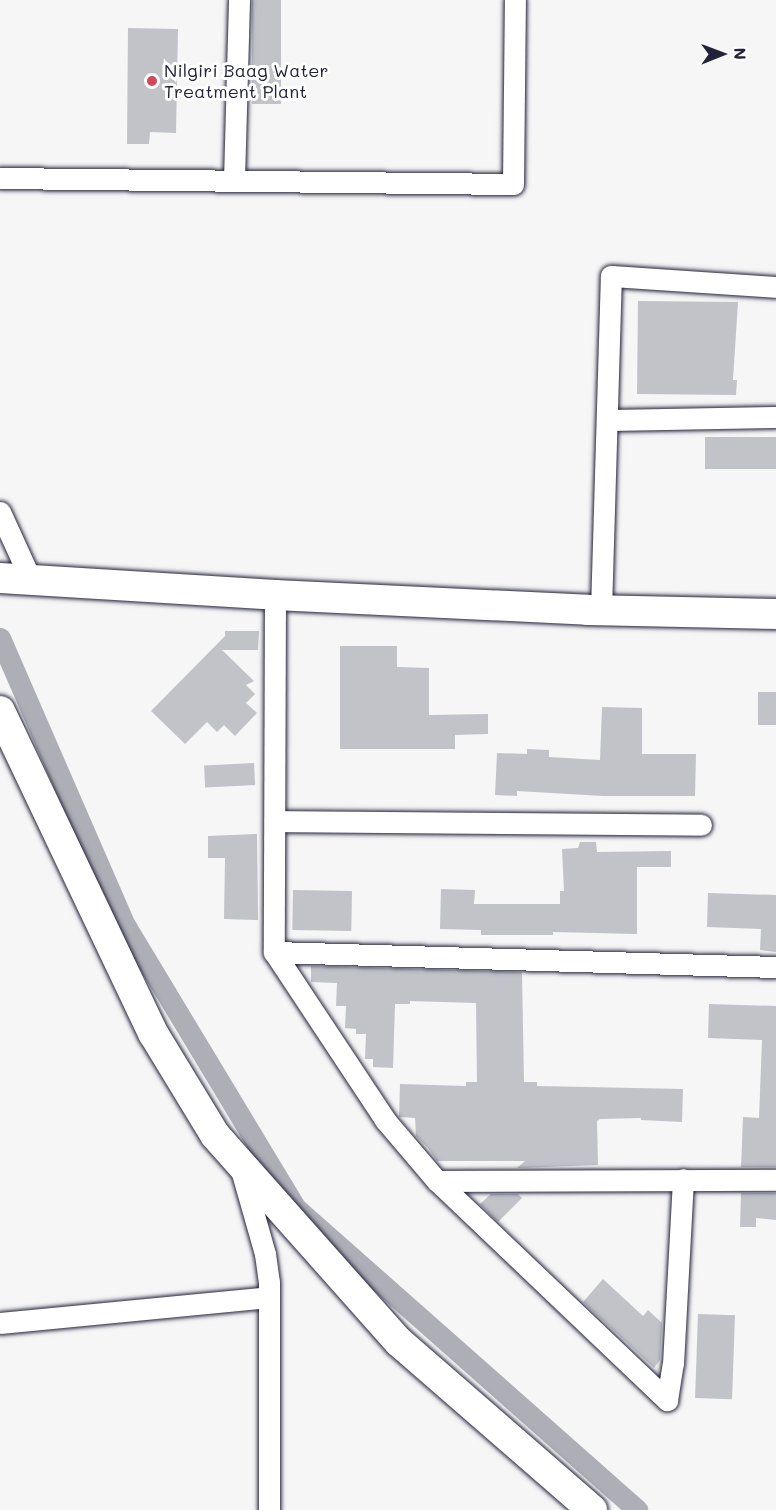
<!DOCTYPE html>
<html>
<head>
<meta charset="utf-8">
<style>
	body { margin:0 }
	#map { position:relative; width:776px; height:1510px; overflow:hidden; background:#f6f6f7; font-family:Mali,sans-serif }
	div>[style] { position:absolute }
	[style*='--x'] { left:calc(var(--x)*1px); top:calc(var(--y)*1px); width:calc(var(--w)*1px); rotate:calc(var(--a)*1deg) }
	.canal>* { height:21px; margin:-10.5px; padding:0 10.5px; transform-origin:10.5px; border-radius:10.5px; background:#aeaeb7 }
	.building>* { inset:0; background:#c2c2c9; transform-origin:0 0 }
	.roads { filter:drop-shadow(0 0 2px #22223b) drop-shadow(0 0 2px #22223b) }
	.street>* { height:21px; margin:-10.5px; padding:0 10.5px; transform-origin:10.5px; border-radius:10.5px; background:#fff }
	.secondary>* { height:30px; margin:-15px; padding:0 15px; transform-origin:15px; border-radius:15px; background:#fff }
	.dots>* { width:16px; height:16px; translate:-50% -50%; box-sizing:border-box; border:3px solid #fff; border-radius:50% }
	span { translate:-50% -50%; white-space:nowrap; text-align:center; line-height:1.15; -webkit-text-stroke:6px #fff; paint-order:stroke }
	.poi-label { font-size:18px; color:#22223b }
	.left { translate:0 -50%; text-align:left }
	.north { position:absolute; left:692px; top:24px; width:60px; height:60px; -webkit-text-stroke:4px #fff; paint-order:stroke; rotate:89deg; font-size:16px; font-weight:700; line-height:24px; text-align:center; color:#22223b }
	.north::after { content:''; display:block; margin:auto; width:21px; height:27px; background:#22223b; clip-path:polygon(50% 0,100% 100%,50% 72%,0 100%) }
</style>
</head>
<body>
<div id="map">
	<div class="canal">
		<i style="--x:0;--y:638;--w:313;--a:66.5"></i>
		<i style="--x:125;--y:925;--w:331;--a:58.9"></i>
		<i style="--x:296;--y:1208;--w:456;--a:41.5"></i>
	</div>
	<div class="building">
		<i style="left:252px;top:0;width:29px;height:104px"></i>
		<i style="clip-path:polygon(128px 28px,178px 29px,176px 133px,150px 132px,149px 144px,127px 144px)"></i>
		<i style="clip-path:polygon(638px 301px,738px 302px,733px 380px,737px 380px,736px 395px,637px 394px)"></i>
		<i style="left:705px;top:437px;width:71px;height:32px"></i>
		<i style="clip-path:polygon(225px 631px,259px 631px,258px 650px,222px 650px,254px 681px,246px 685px,255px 694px,246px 703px,257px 713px,235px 736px,224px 725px,217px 732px,207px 722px,185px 744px,151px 711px,225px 636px)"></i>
		<i style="clip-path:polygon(340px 646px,397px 646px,397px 667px,429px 668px,429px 715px,488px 714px,488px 734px,455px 735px,455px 749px,340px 749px)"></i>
		<i style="left:758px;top:692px;width:18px;height:33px"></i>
		<i style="clip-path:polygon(602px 707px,642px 708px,642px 754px,696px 754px,695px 796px,603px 796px,517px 791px,517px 796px,495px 795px,497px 753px,527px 754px,527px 749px,549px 750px,549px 757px,600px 760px)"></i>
		<i style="left:254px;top:763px;width:22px;height:50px;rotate:87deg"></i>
		<i style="clip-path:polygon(257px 834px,258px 920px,224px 919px,225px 858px,208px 858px,208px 836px)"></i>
		<i style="clip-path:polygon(580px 842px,596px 842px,597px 852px,671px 851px,671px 867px,637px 867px,637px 934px,553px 932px,553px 935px,481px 935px,481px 930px,440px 929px,441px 889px,475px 890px,474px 904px,560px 904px,560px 891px,564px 891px,562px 849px,578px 848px)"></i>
		<i style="left:293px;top:890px;width:59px;height:40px;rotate:1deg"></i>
		<i style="clip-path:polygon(708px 893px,776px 895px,776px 952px,760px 950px,761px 929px,707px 927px)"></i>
		<i style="clip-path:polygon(311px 966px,522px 972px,524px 1082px,537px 1082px,537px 1086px,683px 1089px,682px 1122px,641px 1120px,641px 1118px,600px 1119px,597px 1121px,598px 1165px,517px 1168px,525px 1161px,437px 1161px,428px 1148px,416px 1136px,415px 1118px,399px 1117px,400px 1084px,466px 1086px,466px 1082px,477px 1082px,476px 1003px,410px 1001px,410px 1004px,395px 1004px,393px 1068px,373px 1067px,373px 1059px,365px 1059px,366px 1034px,356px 1034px,356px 1029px,345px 1028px,346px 1006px,336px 1006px,337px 983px,311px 982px)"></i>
		<i style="clip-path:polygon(709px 1004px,776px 1006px,776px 1167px,741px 1167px,743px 1117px,759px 1118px,762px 1040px,708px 1038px)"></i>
		<i style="clip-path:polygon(741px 1193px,776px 1193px,776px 1220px,756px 1218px,756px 1227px,740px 1227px)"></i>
		<i style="clip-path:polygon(491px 1194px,518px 1194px,522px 1198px,498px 1222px,480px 1204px)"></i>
		<i style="clip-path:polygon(603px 1279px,643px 1316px,648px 1310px,662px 1323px,660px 1360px,654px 1368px,583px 1302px)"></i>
		<i style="left:698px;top:1314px;width:37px;height:84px;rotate:2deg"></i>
	</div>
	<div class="roads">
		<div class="street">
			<i style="--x:0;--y:178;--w:513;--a:0.67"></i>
			<i style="--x:513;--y:184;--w:184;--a:-89.4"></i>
			<i style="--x:234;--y:180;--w:180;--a:-88.4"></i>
			<i style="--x:607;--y:420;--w:169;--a:-1"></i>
			<i style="--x:0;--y:512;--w:75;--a:65.5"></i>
			<i style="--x:275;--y:595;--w:357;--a:90.2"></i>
			<i style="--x:274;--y:952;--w:201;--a:56.5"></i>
			<i style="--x:385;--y:1120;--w:80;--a:49.6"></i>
			<i style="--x:437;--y:1181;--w:318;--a:43.6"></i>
			<i style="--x:667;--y:1400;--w:36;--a:-81"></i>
			<i style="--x:673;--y:1364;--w:185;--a:-86.9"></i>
			<i style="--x:601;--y:610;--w:334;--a:-88.3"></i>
			<i style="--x:611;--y:276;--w:165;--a:3.8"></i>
			<i style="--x:275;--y:821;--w:426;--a:0.5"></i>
			<i style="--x:274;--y:952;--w:502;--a:1.71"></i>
			<i style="--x:240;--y:1166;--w:91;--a:74.1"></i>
			<i style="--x:265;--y:1254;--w:28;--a:82"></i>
			<i style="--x:269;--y:1282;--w:228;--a:90"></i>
			<i style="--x:437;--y:1181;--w:339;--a:-0.2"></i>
			<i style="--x:0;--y:1323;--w:270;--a:-5.5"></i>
		</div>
		<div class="secondary">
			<i style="--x:0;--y:578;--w:276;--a:3.5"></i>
			<i style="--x:275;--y:595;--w:313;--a:2.7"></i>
			<i style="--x:588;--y:610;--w:188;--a:1.2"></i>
			<i style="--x:0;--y:711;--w:357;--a:64.6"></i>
			<i style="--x:153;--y:1033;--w:119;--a:58.7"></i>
			<i style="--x:215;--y:1135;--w:277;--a:48.4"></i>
			<i style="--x:399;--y:1342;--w:256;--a:41"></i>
		</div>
	</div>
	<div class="dots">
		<i style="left:152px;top:81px;background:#d1495b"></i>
	</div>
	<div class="poi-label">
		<span class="left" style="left:164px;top:81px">Nilgiri Baag Water<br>Treatment Plant</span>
	</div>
	<div class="north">N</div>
</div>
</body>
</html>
